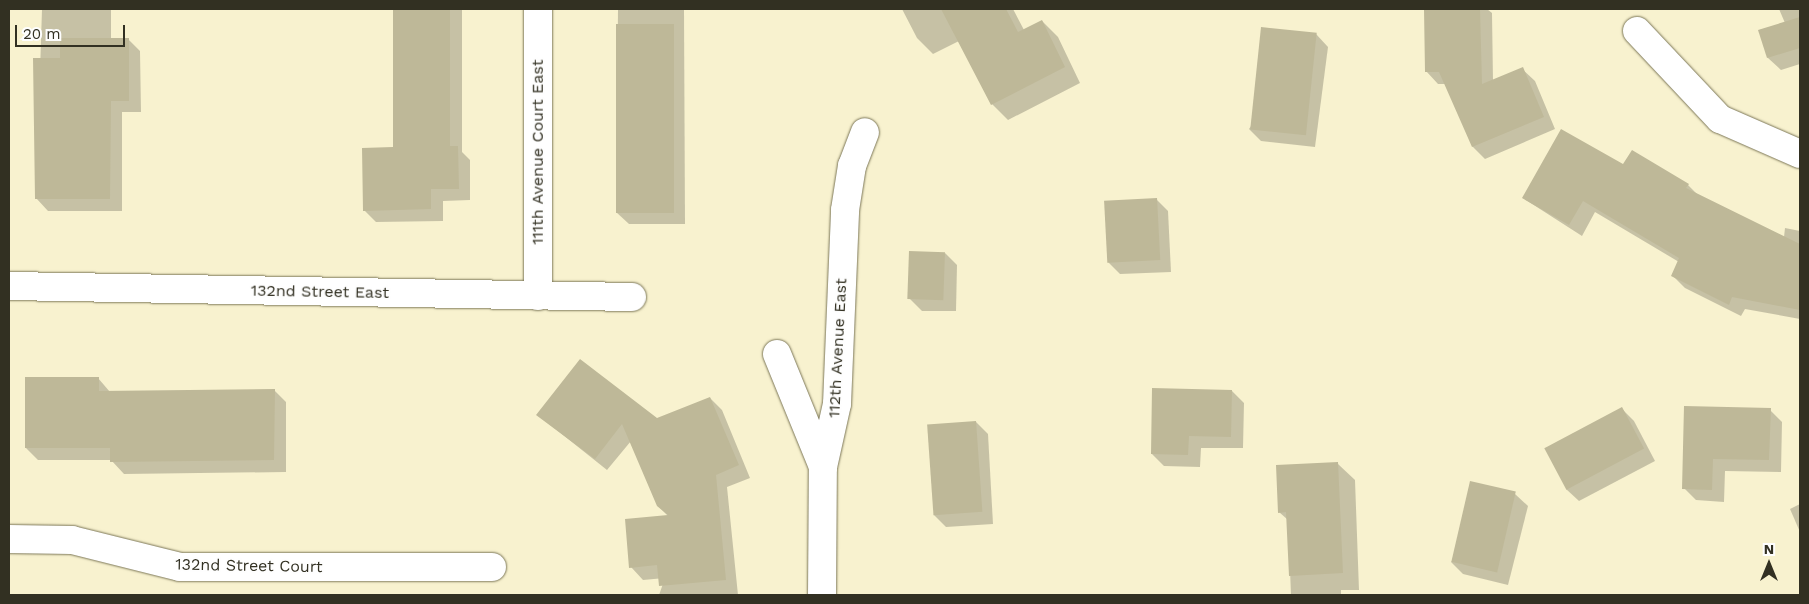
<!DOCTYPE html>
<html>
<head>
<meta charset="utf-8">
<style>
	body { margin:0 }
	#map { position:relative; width:1809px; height:604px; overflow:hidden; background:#f8f2cf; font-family:"Work Sans",sans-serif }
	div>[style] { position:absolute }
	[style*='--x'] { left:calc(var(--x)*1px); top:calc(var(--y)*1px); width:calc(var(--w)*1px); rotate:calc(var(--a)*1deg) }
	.shadow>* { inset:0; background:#0003 }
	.building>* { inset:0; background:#beb898; transform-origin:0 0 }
	.roads { filter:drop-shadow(0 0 1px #7c7758) drop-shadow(0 0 1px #7c7758) }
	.street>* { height:28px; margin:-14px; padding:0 14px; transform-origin:14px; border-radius:14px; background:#fff }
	span { translate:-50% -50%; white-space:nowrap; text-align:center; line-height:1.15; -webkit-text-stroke:4px #fefefe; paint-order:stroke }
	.street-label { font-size:16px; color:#323022 }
	.frame { position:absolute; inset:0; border:10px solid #323022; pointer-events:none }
	.north { position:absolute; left:1744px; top:539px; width:50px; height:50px; -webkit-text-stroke:4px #fefefe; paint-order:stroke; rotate:0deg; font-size:14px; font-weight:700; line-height:20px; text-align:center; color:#323022 }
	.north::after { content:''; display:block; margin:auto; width:18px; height:22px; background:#323022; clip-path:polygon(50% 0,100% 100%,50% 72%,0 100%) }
	.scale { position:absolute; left:15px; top:25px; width:110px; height:22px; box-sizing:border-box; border:2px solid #323022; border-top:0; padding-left:6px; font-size:15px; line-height:18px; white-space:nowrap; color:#323022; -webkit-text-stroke:4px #fefefe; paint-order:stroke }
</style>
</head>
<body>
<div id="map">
	<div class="shadow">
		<i style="clip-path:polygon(42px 9px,111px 9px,111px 39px,128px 39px,140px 51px,141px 112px,122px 112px,122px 211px,48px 211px,36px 198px)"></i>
		<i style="clip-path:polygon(394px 9px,462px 9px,462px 152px,470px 160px,470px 200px,443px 201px,443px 221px,376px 222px,364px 210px,394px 149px)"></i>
		<i style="clip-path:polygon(618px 9px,684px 9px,685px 224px,629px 224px,616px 212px)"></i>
		<i style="clip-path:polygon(902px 9px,1013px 9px,1024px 30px,1042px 21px,1058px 37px,1080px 83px,1008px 120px,992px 104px,959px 41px,933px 54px,917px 38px)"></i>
		<i style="clip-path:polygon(1425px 9px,1487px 9px,1492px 13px,1493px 81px,1522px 69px,1535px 81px,1555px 129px,1485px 159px,1473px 147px,1446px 84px,1438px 84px,1426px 71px)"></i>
		<i style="clip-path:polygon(1779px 9px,1800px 9px,1800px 64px,1781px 70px,1768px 58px,1760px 30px,1785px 23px)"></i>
		<i style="clip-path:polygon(1316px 34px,1328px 47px,1315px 147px,1261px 141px,1249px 129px)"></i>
		<i style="clip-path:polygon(1624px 166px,1688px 185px,1699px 196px,1784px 237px,1785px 228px,1800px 231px,1800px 319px,1745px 309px,1741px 316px,1685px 288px,1672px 275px,1679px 262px,1595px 212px,1582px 236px,1523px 198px)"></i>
		<i style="clip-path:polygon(1156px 199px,1168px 211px,1171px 272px,1120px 274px,1108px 262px)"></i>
		<i style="clip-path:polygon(945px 253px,957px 265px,956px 311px,922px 311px,910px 299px)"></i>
		<i style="clip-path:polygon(98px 378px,110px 392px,274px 390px,286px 402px,286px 472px,124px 474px,111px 460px,38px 460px,26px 448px)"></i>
		<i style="clip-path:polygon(1232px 391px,1244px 403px,1243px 448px,1201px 448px,1200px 467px,1164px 466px,1152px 454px)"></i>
		<i style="clip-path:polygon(710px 398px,722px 410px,750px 478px,727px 487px,738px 595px,659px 595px,665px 578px,643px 580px,631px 567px,668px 516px,658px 506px,631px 441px,607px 470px,538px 415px,657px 420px)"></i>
		<i style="clip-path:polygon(1686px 408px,1770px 410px,1782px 422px,1781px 472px,1725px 471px,1724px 502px,1696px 500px,1684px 488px)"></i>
		<i style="clip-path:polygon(1622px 409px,1634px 421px,1655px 461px,1579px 501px,1566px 489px)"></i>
		<i style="clip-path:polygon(976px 422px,988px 434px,993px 524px,946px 527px,934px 515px)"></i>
		<i style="clip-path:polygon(1338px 464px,1355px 480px,1359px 590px,1341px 590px,1341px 595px,1291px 595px,1288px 520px,1279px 512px)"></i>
		<i style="clip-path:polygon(1515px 494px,1528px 506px,1508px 585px,1463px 574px,1451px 562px)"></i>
		<i style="clip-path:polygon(1800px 504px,1800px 532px,1790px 509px)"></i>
	</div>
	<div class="building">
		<i style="clip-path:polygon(393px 9px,450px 9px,450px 146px,458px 146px,459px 189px,431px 189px,431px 209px,363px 211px,362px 148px,393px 147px)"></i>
		<i style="clip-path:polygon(941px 9px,1006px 9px,1018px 32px,1042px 20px,1065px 67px,991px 105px)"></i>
		<i style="clip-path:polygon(1424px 9px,1480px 9px,1482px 84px,1523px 67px,1544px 117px,1472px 147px,1439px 72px,1425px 72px)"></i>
		<i style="clip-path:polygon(1800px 17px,1800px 48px,1767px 58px,1758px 30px)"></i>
		<i style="left:616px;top:24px;width:58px;height:189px"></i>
		<i style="left:1261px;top:27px;width:56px;height:103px;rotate:6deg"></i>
		<i style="clip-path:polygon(60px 38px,129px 38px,129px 101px,111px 101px,110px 199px,35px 199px,33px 58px,60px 58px)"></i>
		<i style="clip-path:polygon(1561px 129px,1623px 164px,1632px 150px,1689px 184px,1686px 188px,1800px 244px,1800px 310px,1732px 297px,1729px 305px,1671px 276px,1679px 258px,1583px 201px,1569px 225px,1522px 198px)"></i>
		<i style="left:1157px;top:198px;width:62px;height:53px;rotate:87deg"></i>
		<i style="left:909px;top:251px;width:36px;height:48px;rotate:2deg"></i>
		<i style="clip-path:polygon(580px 359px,657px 418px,710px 397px,739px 465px,716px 475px,726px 580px,659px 586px,657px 565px,629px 568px,625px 519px,668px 515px,657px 506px,622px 424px,595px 459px,536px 415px)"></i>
		<i style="clip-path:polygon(25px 377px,99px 377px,99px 391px,275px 389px,274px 460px,110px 462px,110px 448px,25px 448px)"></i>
		<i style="clip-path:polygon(1152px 388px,1232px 390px,1231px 437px,1189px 436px,1188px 455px,1151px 454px)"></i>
		<i style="clip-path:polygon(1684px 406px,1771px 408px,1769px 460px,1713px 459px,1712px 490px,1682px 489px)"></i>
		<i style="left:1622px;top:407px;width:47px;height:88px;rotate:62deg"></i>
		<i style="left:976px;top:421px;width:91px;height:49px;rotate:86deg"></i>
		<i style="clip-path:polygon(1338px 462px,1343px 573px,1289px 576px,1286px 512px,1278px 513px,1276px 465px)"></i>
		<i style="left:1470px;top:481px;width:47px;height:83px;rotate:13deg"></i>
	</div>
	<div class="roads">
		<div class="street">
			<i style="--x:1637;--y:31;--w:121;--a:46.7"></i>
			<i style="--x:1720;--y:119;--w:87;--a:23.6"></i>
			<i style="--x:9;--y:286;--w:623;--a:1.01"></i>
			<i style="--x:538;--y:296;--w:287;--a:-90"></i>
			<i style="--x:777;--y:354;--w:122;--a:67.8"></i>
			<i style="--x:9;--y:539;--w:63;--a:0.9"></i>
			<i style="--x:72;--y:540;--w:111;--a:14"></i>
			<i style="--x:180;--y:567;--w:312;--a:0"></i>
			<i style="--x:822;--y:595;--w:128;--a:-89.6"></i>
			<i style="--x:823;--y:467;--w:65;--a:-77.5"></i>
			<i style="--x:837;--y:404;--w:194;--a:-87.6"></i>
			<i style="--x:845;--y:210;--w:45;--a:-81"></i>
			<i style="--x:852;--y:166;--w:36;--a:-69"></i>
		</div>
	</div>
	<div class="street-label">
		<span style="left:538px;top:152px;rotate:-90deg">111th Avenue Court East</span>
		<span style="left:320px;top:292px;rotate:1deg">132nd Street East</span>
		<span style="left:838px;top:348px;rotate:-87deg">112th Avenue East</span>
		<span style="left:249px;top:566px;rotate:1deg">132nd Street Court</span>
	</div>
	<div class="frame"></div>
	<div class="north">N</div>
	<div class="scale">20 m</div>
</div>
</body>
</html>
